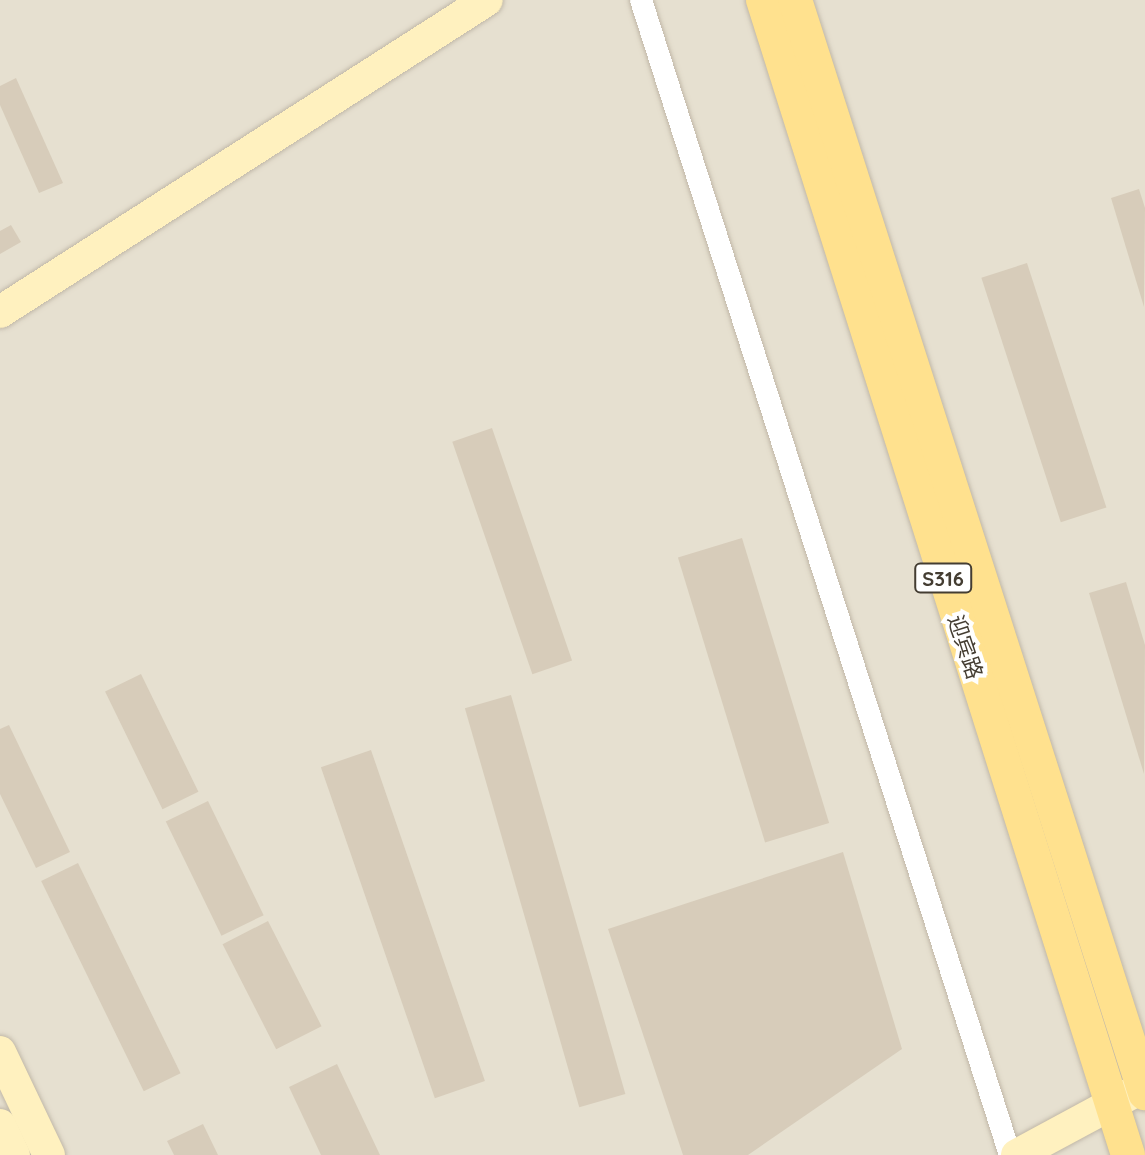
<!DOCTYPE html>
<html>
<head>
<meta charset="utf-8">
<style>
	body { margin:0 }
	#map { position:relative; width:1145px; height:1155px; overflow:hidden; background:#f2eee2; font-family:Quicksand,"Noto Sans SC",sans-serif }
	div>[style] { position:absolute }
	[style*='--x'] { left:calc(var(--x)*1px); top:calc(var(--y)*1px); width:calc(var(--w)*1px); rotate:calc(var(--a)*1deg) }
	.residential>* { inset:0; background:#e6e0d0; transform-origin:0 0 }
	.building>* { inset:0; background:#d7ccba; transform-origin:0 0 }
	.roads { filter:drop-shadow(0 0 2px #c1b8a8) drop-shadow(0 0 2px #c1b8a8) }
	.street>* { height:22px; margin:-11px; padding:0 11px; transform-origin:11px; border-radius:11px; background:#fff }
	.secondary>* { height:32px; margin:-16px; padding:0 16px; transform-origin:16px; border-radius:16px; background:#fff1bf }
	.primary>* { height:34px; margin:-17px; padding:0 17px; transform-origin:17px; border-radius:17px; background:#ffe18e }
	span { translate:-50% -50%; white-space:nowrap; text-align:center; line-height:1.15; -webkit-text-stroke:8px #fff; paint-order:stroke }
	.shield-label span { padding:2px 6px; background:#fff; border:2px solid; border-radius:6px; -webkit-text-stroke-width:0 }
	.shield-label { font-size:20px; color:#443d32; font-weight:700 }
	.street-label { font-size:22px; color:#443d32 }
</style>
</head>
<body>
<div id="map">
	<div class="residential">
		<i style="left:0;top:0;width:1145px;height:1155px"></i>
	</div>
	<div class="building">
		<i style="clip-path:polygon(16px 78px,63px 183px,39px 193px,0 105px,0 86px)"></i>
		<i style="clip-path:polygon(1139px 189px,1145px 208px,1144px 307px,1111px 198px)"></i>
		<i style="clip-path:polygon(11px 225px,21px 242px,0 254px,0 231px)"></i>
		<i style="left:1027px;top:263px;width:257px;height:48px;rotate:72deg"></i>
		<i style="left:492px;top:428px;width:246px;height:42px;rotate:71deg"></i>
		<i style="left:742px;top:538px;width:298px;height:67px;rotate:73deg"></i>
		<i style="clip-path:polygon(1126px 582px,1145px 645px,1144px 774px,1089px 593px)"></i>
		<i style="left:141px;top:674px;width:131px;height:40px;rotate:64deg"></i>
		<i style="left:511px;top:695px;width:415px;height:48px;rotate:74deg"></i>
		<i style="clip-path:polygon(9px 725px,70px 852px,36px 868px,0 794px,0 729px)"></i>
		<i style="left:371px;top:750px;width:350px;height:53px;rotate:71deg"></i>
		<i style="left:208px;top:801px;width:127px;height:47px;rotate:64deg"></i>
		<i style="clip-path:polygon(843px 852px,902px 1049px,748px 1155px,683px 1155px,608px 929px)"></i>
		<i style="left:78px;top:863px;width:234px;height:41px;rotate:64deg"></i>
		<i style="left:268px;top:921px;width:118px;height:51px;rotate:63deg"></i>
		<i style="clip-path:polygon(337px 1064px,380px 1155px,321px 1155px,289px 1087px)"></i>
		<i style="clip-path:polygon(203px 1124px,218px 1155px,174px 1155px,167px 1141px)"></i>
	</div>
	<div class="roads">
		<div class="street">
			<i style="--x:641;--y:0;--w:1213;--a:72.28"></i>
		</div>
		<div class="secondary">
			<i style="--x:0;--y:312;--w:578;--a:-32.65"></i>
			<i style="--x:0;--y:1052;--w:114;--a:64.6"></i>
			<i style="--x:0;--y:1125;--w:33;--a:65"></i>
			<i style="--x:1017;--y:1155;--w:133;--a:-28.3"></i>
		</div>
		<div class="primary">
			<i style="--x:763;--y:0;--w:1211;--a:72.46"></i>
			<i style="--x:795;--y:0;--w:1148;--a:72.24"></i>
		</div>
	</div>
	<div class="shield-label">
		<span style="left:943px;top:578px">S316</span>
	</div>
	<div class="street-label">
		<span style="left:965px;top:647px;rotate:72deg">迎宾路</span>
	</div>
</div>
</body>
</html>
